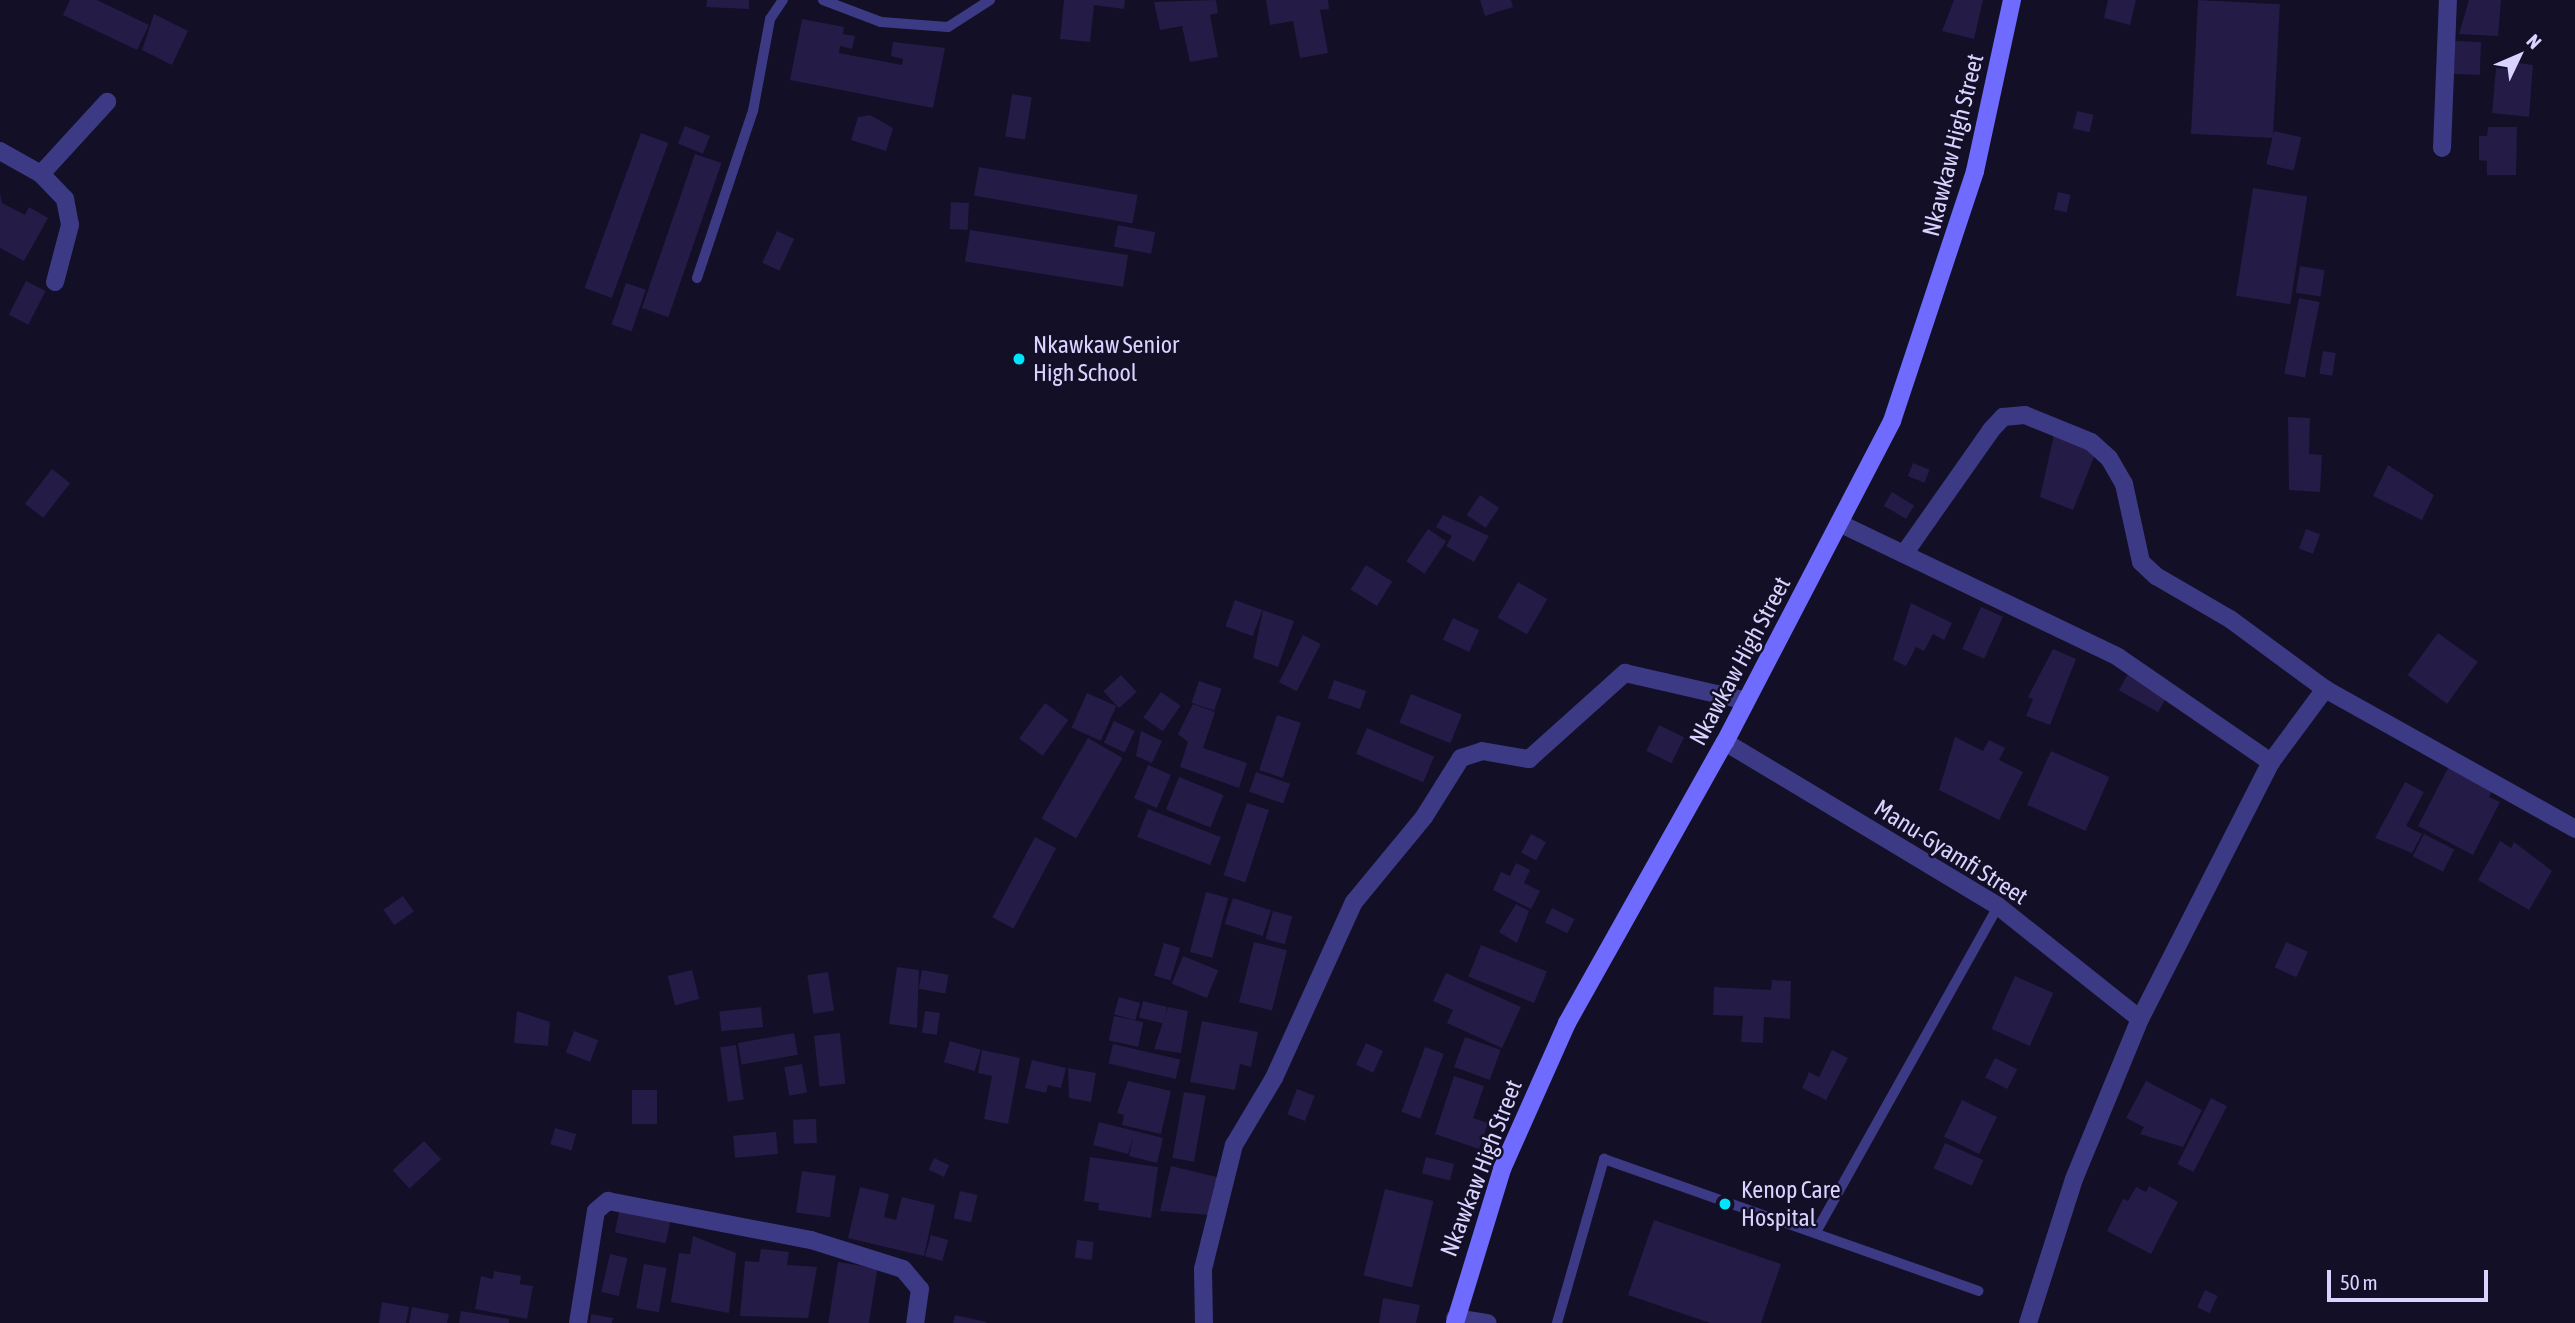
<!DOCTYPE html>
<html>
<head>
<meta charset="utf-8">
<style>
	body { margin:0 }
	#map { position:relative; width:2575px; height:1323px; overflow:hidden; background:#130f26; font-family:"Asap Condensed",sans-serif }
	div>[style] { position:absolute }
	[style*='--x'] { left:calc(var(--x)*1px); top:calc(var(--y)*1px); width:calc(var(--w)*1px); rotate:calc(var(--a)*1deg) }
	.building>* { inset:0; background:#241b47; transform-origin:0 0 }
	.service>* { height:10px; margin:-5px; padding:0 5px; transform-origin:5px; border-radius:5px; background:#3d3a85 }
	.minor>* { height:18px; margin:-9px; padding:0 9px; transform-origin:9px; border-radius:9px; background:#3d3a85 }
	.secondary>* { height:18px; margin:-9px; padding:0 9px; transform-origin:9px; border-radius:9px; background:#6f6bff }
	.dots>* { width:19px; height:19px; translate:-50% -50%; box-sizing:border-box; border:4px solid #130f26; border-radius:50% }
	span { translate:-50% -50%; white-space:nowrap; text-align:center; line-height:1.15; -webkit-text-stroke:5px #130f26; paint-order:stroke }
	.street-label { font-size:24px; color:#d9d4ff }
	.poi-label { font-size:24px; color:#d9d4ff }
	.left { translate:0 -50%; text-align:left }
	.north { position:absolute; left:2484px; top:21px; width:70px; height:70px; -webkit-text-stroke:5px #130f26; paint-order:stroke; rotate:46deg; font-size:19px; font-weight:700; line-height:28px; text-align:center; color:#d9d4ff }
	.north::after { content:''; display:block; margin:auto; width:24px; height:32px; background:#d9d4ff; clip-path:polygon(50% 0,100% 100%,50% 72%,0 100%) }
	.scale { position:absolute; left:2327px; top:1270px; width:161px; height:32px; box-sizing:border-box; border:4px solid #d9d4ff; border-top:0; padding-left:9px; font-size:21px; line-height:24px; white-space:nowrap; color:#d9d4ff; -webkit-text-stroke:5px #130f26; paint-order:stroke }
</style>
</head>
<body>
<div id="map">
	<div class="building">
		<i style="clip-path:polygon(70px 0,97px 0,149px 25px,137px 50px,63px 15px)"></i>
		<i style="clip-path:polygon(707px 0,749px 0,749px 9px,706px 7px)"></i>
		<i style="clip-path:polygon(1064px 0,1125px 0,1124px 9px,1094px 5px,1090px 42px,1060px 39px)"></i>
		<i style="clip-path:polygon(1216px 0,1218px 13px,1210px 15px,1218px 57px,1190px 62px,1182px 26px,1160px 30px,1154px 2px)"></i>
		<i style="clip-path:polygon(1266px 0,1328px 0,1329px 9px,1320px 10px,1328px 53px,1300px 58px,1293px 21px,1270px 25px)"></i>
		<i style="clip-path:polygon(1480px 0,1511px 0,1513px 7px,1485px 16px)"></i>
		<i style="clip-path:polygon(1954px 0,1983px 0,1974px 39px,1942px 31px)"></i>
		<i style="clip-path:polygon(2108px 0,2136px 0,2130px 25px,2104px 18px)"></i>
		<i style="left:2198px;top:0;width:82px;height:134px;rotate:3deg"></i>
		<i style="clip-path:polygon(2469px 0,2501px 0,2498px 36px,2459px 34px)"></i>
		<i style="clip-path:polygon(154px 14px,188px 31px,172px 65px,142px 50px)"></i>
		<i style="clip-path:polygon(802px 19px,844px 27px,843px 34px,855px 36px,852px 49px,840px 46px,839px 53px,902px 65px,903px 59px,891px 56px,893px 42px,945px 48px,933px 108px,790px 80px)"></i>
		<i style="left:2455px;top:41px;width:26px;height:33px;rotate:2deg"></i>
		<i style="clip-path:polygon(2511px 62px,2533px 65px,2529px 117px,2492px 113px,2496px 68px,2510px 69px)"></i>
		<i style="left:1012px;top:94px;width:20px;height:43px;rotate:9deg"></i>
		<i style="left:2077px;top:111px;width:17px;height:18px;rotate:13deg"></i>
		<i style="clip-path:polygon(870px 115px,893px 128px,886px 151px,851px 140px,858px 117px)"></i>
		<i style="left:685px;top:126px;width:27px;height:19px;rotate:22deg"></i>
		<i style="clip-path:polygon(2488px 127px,2517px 127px,2516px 175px,2487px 175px,2487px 161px,2479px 160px,2479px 136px,2487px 136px)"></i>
		<i style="left:2274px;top:131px;width:28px;height:34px;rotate:13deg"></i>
		<i style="left:641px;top:133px;width:29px;height:165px;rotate:20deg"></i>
		<i style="left:695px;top:154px;width:28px;height:163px;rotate:19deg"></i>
		<i style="left:979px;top:167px;width:161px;height:29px;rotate:10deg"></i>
		<i style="left:2253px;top:188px;width:55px;height:109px;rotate:9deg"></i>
		<i style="left:2058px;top:192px;width:13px;height:18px;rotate:13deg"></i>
		<i style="clip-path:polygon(0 193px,2px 203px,25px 215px,29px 207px,48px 218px,24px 261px,0 248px)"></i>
		<i style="left:951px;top:202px;width:18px;height:27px;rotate:3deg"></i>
		<i style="left:1118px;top:225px;width:38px;height:22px;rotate:11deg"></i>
		<i style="left:970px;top:230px;width:160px;height:32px;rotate:9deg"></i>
		<i style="left:777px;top:231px;width:19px;height:35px;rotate:25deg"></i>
		<i style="left:2300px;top:266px;width:25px;height:27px;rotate:9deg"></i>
		<i style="left:26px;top:281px;width:22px;height:38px;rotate:27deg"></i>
		<i style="left:626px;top:283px;width:21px;height:44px;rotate:19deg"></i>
		<i style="left:2299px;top:298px;width:21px;height:77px;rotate:11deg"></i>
		<i style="left:2323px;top:351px;width:13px;height:23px;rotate:9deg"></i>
		<i style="clip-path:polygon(2288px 417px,2310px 418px,2309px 454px,2322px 455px,2320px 492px,2289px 490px)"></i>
		<i style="clip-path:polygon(2054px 435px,2096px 452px,2073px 510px,2040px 497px)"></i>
		<i style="left:1913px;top:463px;width:18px;height:14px;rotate:22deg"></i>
		<i style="clip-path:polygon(2388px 465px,2434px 495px,2422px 520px,2373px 496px)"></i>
		<i style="left:52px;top:469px;width:23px;height:44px;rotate:38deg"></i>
		<i style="left:1892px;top:492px;width:26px;height:16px;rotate:31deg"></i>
		<i style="left:1480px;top:495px;width:23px;height:24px;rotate:34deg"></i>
		<i style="clip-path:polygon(1443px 515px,1489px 536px,1474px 562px,1446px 546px,1452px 536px,1436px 527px)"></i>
		<i style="left:1428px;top:529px;width:22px;height:39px;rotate:34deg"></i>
		<i style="left:2306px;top:529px;width:15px;height:21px;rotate:20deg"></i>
		<i style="left:1366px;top:565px;width:31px;height:29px;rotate:32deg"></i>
		<i style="left:1518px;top:582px;width:34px;height:41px;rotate:30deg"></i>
		<i style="left:1235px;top:600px;width:29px;height:28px;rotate:20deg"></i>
		<i style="clip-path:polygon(1911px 603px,1952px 623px,1944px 640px,1933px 634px,1924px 651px,1916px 647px,1906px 666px,1893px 660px)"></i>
		<i style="left:1981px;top:607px;width:24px;height:46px;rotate:24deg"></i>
		<i style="clip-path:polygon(1263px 610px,1294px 621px,1278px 667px,1253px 658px)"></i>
		<i style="left:1453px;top:618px;width:29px;height:24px;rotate:25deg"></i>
		<i style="left:2438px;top:633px;width:49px;height:52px;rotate:36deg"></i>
		<i style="left:1303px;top:635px;width:20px;height:53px;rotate:27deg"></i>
		<i style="clip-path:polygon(2053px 649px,2076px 659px,2050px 725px,2026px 716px,2033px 699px,2028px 697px)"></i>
		<i style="left:2129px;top:672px;width:45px;height:21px;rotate:29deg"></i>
		<i style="left:1121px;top:675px;width:23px;height:24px;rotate:47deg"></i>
		<i style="left:1334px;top:680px;width:34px;height:19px;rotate:19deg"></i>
		<i style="left:1199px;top:681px;width:24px;height:23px;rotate:19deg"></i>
		<i style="left:1161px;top:692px;width:24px;height:31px;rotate:35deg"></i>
		<i style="left:1087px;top:693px;width:32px;height:38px;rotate:24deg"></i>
		<i style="left:1411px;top:694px;width:55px;height:31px;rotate:22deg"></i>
		<i style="left:1045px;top:703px;width:29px;height:44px;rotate:36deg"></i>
		<i style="clip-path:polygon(1193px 704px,1215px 712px,1203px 748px,1247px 763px,1239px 788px,1180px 767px,1188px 742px,1178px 734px)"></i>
		<i style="left:1277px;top:715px;width:25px;height:58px;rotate:18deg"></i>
		<i style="left:1114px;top:721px;width:23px;height:24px;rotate:25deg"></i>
		<i style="left:1659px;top:725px;width:28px;height:29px;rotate:26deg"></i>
		<i style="left:1367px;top:728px;width:73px;height:28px;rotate:23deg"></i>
		<i style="clip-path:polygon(1141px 731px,1162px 741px,1152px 763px,1136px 756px)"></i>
		<i style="clip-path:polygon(1955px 737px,1983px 751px,1989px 740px,2005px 748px,1999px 760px,2023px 772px,1999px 820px,1939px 790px)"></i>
		<i style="left:1088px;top:738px;width:40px;height:93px;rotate:30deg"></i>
		<i style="left:2051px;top:751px;width:64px;height:59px;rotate:24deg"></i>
		<i style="left:1148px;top:765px;width:25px;height:36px;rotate:23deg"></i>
		<i style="clip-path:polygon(2449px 766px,2493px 789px,2489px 797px,2500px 802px,2473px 855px,2418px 826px)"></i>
		<i style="left:1256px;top:772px;width:36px;height:21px;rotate:19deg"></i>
		<i style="left:1179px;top:777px;width:48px;height:35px;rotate:22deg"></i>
		<i style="clip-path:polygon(2405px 782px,2424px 792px,2406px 826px,2422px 834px,2412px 853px,2375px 838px)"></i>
		<i style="left:1247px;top:803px;width:23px;height:76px;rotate:18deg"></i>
		<i style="left:1148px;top:809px;width:78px;height:30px;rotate:21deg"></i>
		<i style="left:1531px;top:834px;width:17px;height:21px;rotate:28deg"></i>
		<i style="left:2424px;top:834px;width:34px;height:25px;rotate:27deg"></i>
		<i style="left:1035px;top:837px;width:24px;height:91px;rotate:28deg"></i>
		<i style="clip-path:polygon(2500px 841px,2511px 848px,2514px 842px,2552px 871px,2529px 910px,2478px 880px)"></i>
		<i style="clip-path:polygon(1516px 863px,1530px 870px,1524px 883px,1540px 891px,1531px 909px,1493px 890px,1501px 872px,1510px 876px)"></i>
		<i style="left:1206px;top:892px;width:23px;height:62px;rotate:15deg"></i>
		<i style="left:403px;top:896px;width:19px;height:24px;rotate:55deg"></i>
		<i style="left:1233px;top:898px;width:40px;height:27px;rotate:18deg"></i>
		<i style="clip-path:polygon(1516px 904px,1529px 911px,1517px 943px,1499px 932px)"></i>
		<i style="left:1552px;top:908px;width:25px;height:16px;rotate:26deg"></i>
		<i style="left:1273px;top:911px;width:20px;height:29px;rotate:15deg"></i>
		<i style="left:1254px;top:942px;width:34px;height:62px;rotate:14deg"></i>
		<i style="left:2286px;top:942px;width:24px;height:28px;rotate:24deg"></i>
		<i style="left:1164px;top:943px;width:17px;height:34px;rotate:17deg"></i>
		<i style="left:1481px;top:945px;width:71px;height:34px;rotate:22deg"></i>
		<i style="left:1183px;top:956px;width:38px;height:30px;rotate:22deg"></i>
		<i style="clip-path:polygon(897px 967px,919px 970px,917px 1028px,889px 1024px)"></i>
		<i style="left:692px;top:970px;width:30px;height:25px;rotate:76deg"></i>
		<i style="left:922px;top:970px;width:27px;height:19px;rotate:10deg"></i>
		<i style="left:828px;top:972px;width:39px;height:21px;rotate:81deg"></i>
		<i style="clip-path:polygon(1446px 973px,1521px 1007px,1502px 1048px,1447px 1023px,1453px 1010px,1433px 1001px)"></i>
		<i style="left:2015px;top:976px;width:42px;height:58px;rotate:24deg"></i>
		<i style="clip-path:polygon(1772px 980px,1791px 981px,1790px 1019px,1764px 1017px,1763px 1043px,1741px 1042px,1743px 1016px,1713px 1015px,1714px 987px,1771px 990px)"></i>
		<i style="left:1119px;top:997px;width:22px;height:18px;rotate:16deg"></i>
		<i style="left:1143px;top:1001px;width:25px;height:17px;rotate:14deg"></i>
		<i style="left:761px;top:1007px;width:20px;height:42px;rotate:84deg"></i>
		<i style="clip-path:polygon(1168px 1007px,1188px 1011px,1181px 1053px,1154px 1049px)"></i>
		<i style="clip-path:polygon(517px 1011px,550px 1022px,548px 1046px,514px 1043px)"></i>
		<i style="left:925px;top:1011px;width:15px;height:22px;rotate:8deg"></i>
		<i style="left:1114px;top:1016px;width:30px;height:25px;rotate:12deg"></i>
		<i style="clip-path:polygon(1202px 1021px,1258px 1032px,1251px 1067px,1240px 1064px,1235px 1090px,1190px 1082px)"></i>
		<i style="left:574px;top:1031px;width:26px;height:23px;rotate:21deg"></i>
		<i style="left:794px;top:1033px;width:22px;height:57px;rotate:80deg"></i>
		<i style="left:840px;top:1033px;width:51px;height:26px;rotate:84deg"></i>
		<i style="left:1465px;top:1037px;width:38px;height:32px;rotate:20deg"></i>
		<i style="left:950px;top:1041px;width:32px;height:22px;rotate:16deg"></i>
		<i style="left:1366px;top:1043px;width:19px;height:24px;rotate:25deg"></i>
		<i style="left:1113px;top:1044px;width:69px;height:20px;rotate:13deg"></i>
		<i style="left:736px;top:1045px;width:55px;height:16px;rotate:82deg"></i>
		<i style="left:1425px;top:1047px;width:20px;height:69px;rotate:20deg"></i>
		<i style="clip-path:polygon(982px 1050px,1020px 1058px,1008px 1124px,984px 1119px,992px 1076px,978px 1073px)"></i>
		<i style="clip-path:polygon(1832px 1050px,1848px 1058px,1826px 1100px,1802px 1088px,1809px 1072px,1819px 1077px)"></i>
		<i style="left:1995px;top:1058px;width:25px;height:22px;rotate:27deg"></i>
		<i style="clip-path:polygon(1032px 1060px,1066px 1068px,1061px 1088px,1048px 1085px,1046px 1093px,1025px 1088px)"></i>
		<i style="left:802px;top:1064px;width:29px;height:18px;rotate:80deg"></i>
		<i style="clip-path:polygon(1068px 1068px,1096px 1073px,1091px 1102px,1069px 1098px)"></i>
		<i style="clip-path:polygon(1454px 1076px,1484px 1086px,1473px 1118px,1488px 1123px,1479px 1149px,1435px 1134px)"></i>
		<i style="clip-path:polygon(1128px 1081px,1171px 1091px,1161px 1134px,1122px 1125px,1124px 1115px,1117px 1113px)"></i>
		<i style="clip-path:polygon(2146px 1081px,2202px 1110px,2183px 1147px,2140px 1134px,2144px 1127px,2126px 1118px)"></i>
		<i style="left:1297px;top:1089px;width:19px;height:27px;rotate:21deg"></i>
		<i style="left:657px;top:1090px;width:34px;height:25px;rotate:90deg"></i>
		<i style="left:1184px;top:1092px;width:22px;height:67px;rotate:10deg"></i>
		<i style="left:2211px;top:1098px;width:18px;height:74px;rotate:27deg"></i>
		<i style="left:1962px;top:1100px;width:39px;height:41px;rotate:26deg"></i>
		<i style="left:816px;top:1119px;width:24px;height:23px;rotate:88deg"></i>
		<i style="clip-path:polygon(1099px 1122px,1163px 1138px,1157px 1163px,1129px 1156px,1133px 1137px,1128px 1154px,1093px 1145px)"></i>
		<i style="left:555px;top:1128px;width:22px;height:17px;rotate:16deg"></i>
		<i style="left:776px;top:1132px;width:22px;height:43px;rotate:85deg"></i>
		<i style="left:424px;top:1141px;width:25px;height:43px;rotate:47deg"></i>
		<i style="left:1945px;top:1143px;width:42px;height:28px;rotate:24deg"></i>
		<i style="clip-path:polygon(1090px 1157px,1158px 1167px,1151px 1218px,1098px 1210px,1099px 1203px,1084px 1201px)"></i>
		<i style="left:1426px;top:1157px;width:29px;height:17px;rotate:14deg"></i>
		<i style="left:934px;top:1158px;width:17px;height:13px;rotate:25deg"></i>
		<i style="clip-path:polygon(1171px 1166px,1221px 1178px,1211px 1215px,1160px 1211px)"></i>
		<i style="left:802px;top:1171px;width:34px;height:42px;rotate:8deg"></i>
		<i style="clip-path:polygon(2149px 1186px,2178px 1202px,2151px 1254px,2107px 1231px,2123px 1199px,2128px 1201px,2136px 1187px,2146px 1192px)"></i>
		<i style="clip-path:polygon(860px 1187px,889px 1194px,884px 1217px,896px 1220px,902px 1197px,935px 1205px,924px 1256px,848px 1238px)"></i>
		<i style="left:1385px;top:1189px;width:50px;height:89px;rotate:14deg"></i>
		<i style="left:960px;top:1191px;width:18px;height:28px;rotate:13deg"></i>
		<i style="left:620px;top:1208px;width:52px;height:25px;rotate:12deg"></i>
		<i style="clip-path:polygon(1654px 1220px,1781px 1264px,1761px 1323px,1710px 1323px,1628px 1295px)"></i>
		<i style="left:931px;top:1235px;width:18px;height:22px;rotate:16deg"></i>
		<i style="clip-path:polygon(693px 1236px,736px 1253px,729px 1313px,671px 1302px,679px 1253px,690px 1254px)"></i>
		<i style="left:1077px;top:1240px;width:17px;height:18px;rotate:7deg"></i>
		<i style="clip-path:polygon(761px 1249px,789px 1252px,787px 1265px,817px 1267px,808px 1318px,740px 1316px,745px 1261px,759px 1262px)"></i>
		<i style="left:610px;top:1254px;width:18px;height:39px;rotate:13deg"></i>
		<i style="left:838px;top:1262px;width:40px;height:62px;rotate:9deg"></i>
		<i style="left:644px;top:1264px;width:23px;height:45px;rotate:10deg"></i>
		<i style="clip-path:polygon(494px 1271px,521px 1276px,520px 1284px,533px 1286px,527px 1319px,475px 1309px,481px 1276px,493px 1279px)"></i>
		<i style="left:2205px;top:1290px;width:14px;height:19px;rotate:25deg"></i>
		<i style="clip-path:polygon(1383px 1298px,1420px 1305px,1416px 1323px,1379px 1323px)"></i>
		<i style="clip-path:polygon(382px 1302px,409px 1307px,406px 1323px,379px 1323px)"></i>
		<i style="clip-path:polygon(412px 1307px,449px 1314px,447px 1323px,409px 1323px)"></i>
		<i style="clip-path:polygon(461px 1311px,509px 1319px,509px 1323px,459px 1323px)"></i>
		<i style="clip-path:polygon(591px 1314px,613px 1318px,612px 1323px,590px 1323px)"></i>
		<i style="clip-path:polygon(955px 1315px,986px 1322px,986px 1323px,953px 1323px)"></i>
	</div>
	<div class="service">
		<i style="--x:823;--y:0;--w:62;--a:20.8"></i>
		<i style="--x:881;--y:22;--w:67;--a:4.3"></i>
		<i style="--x:948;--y:27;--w:50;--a:-32.7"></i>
		<i style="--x:697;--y:278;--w:176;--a:-71.5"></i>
		<i style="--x:753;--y:111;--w:94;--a:-79.5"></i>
		<i style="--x:770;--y:19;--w:23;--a:-56"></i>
		<i style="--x:1816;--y:1232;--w:373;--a:-60.8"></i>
		<i style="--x:1557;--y:1323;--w:171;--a:-74"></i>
		<i style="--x:1604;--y:1159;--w:397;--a:19.4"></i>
	</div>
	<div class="minor">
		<i style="--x:2442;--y:148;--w:148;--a:-87.7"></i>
		<i style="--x:0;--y:151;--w:47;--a:29.3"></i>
		<i style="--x:41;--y:174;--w:35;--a:46"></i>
		<i style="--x:65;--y:199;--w:26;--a:79"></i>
		<i style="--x:70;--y:225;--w:59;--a:104.7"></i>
		<i style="--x:41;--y:174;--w:98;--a:-47.5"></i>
		<i style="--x:1841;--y:524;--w:307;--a:25.6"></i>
		<i style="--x:2118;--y:657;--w:186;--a:34.5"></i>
		<i style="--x:1904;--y:554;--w:151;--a:-54.9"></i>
		<i style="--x:1991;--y:430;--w:18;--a:-47"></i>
		<i style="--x:2003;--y:417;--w:22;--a:-5"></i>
		<i style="--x:2025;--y:415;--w:71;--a:22.2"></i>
		<i style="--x:2091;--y:442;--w:24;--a:42"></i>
		<i style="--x:2109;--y:458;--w:30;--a:60"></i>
		<i style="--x:2124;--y:484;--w:80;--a:77.7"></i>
		<i style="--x:2141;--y:562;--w:21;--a:43"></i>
		<i style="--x:2156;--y:576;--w:86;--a:30.2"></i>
		<i style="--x:2230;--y:619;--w:118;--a:36.4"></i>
		<i style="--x:2325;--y:689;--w:287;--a:29.2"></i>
		<i style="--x:1725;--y:742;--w:318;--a:31"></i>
		<i style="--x:1998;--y:906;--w:181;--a:38.5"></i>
		<i style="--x:1455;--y:1318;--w:33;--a:9"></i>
		<i style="--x:578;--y:1323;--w:113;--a:-80.9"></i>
		<i style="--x:596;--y:1211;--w:16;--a:-40"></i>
		<i style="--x:608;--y:1201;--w:207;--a:10.9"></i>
		<i style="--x:811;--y:1240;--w:96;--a:17.5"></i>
		<i style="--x:903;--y:1269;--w:26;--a:50"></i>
		<i style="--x:920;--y:1289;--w:34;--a:98"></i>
		<i style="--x:1204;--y:1323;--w:54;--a:-91.1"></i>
		<i style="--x:1203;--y:1269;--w:128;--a:-76"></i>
		<i style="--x:1234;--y:1145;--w:78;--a:-59.2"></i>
		<i style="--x:1274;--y:1078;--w:193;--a:-65.6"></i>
		<i style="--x:1354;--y:902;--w:110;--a:-50.5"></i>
		<i style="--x:1424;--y:817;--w:70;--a:-57.9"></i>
		<i style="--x:1461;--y:758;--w:22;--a:-18"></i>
		<i style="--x:1482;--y:751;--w:48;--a:9.7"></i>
		<i style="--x:1529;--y:759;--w:129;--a:-41.9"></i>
		<i style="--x:1625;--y:673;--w:121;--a:12.9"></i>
		<i style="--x:2028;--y:1323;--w:151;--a:-72.3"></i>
		<i style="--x:2074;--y:1179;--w:173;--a:-67.6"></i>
		<i style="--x:2140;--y:1019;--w:288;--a:-63"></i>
		<i style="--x:2271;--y:762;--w:91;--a:-53.5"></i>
	</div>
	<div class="secondary">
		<i style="--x:1455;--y:1323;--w:161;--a:-73"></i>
		<i style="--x:1502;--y:1169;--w:160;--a:-66"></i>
		<i style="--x:1567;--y:1023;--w:322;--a:-60.7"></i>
		<i style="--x:1725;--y:742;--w:362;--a:-62.5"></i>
		<i style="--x:1892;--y:421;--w:263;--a:-71.6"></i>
		<i style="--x:1975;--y:171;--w:175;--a:-77.8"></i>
	</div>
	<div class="dots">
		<i style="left:1019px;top:359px;background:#00e5ff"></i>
		<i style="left:1725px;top:1204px;background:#00e5ff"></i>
	</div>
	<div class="street-label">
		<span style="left:1953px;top:145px;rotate:-76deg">Nkawkaw High Street</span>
		<span style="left:1740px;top:661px;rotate:-62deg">Nkawkaw High Street</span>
		<span style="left:1951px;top:852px;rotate:32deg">Manu-Gyamfi Street</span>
		<span style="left:1481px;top:1168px;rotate:-69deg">Nkawkaw High Street</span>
	</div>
	<div class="poi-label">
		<span class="left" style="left:1033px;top:359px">Nkawkaw Senior<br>High School</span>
		<span class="left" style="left:1741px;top:1204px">Kenop Care<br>Hospital</span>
	</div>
	<div class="north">N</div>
	<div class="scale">50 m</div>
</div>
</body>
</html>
